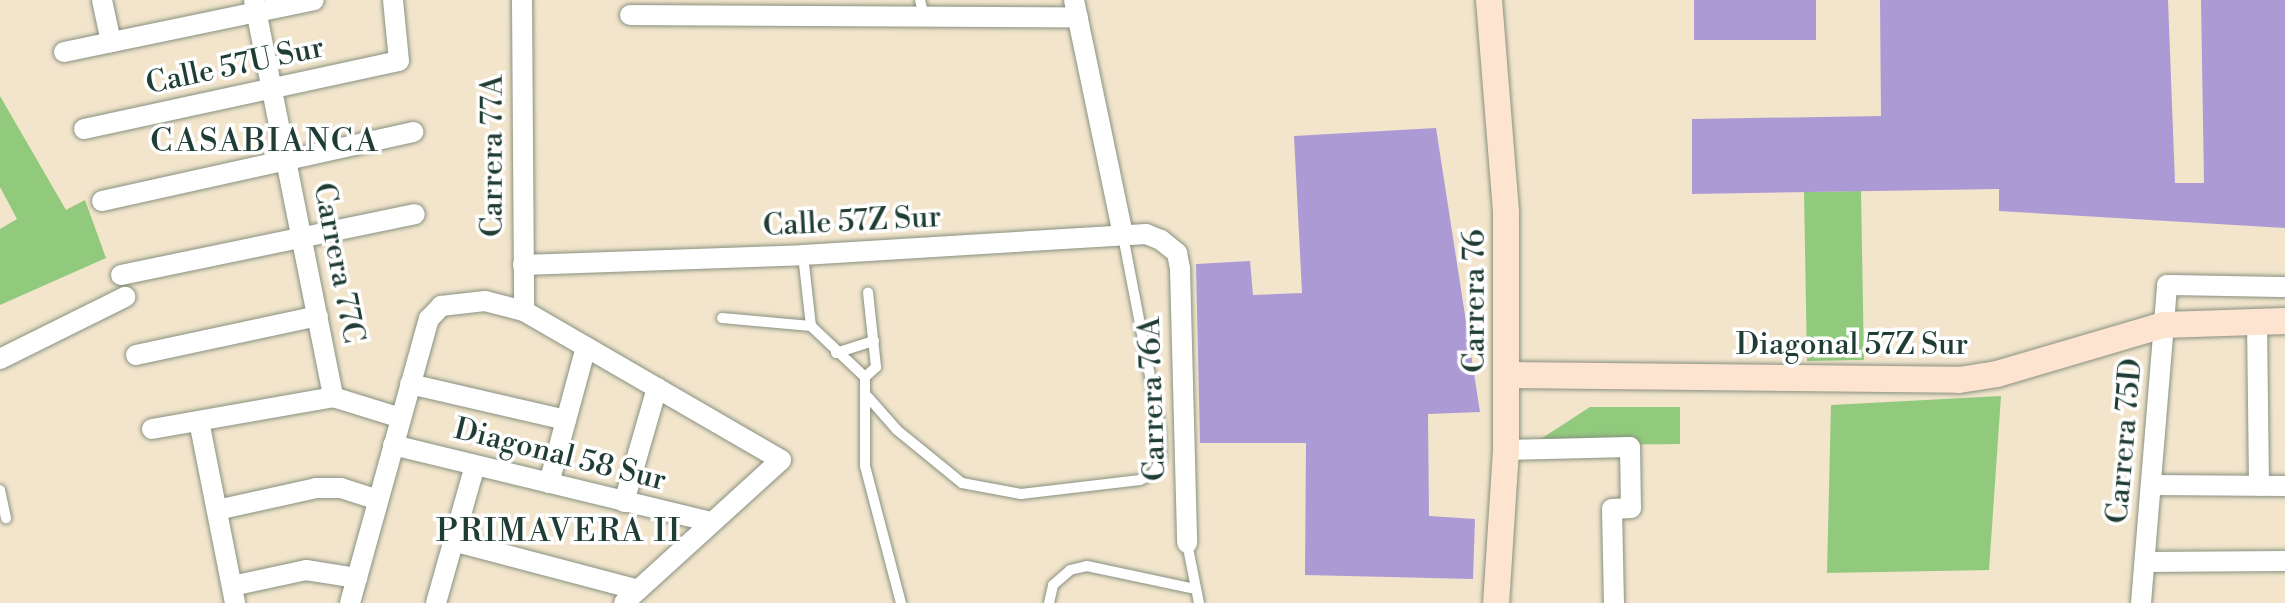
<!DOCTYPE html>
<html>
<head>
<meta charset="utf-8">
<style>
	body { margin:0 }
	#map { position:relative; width:2285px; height:603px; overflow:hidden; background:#f2e5cc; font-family:"Libre Bodoni",serif }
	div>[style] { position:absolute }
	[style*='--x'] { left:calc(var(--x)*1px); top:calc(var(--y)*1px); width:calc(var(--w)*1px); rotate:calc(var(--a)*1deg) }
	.green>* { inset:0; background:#91ca7d; transform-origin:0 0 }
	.building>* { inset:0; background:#ac9ad5; transform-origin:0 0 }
	.roads { filter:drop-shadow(0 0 2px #889180) drop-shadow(0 0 2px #889180) }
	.lane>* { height:10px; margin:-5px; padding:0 5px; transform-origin:5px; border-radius:5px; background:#fff }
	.street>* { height:20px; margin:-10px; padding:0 10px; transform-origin:10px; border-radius:10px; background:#fff }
	.secondary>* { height:26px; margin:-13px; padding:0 13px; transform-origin:13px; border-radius:13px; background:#fde4d1 }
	span { translate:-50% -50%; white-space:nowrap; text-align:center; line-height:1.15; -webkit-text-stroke:7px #fff; paint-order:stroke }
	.street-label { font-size:30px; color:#1f3d34 }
	.neighbourhood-label { font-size:32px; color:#1f3d34; letter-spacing:2px }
</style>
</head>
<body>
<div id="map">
	<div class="green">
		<i style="clip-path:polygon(0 96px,66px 210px,85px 200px,106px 258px,0 305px,0 229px,17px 219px,0 187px)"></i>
		<i style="left:1861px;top:191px;width:169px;height:57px;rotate:89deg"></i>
		<i style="clip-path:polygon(2001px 396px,1989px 570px,1827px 573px,1831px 405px)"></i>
		<i style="clip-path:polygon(1590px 407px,1680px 407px,1680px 444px,1530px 446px)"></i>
	</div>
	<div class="building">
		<i style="left:1694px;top:0;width:122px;height:40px"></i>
		<i style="clip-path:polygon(1880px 0,2168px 0,2175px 183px,2204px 183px,2201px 0,2285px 0,2285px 228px,1999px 211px,1999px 189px,1692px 194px,1692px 119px,1881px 116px)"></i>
		<i style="clip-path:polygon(1436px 128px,1480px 412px,1428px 414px,1429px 516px,1475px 519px,1473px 579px,1305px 575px,1306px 443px,1200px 443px,1196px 264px,1250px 261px,1253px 295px,1302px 293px,1294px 136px)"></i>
	</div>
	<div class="roads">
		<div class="lane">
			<i style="--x:920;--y:0;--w:16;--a:76"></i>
			<i style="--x:803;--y:255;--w:71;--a:83.6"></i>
			<i style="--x:811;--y:326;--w:74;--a:43.4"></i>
			<i style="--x:865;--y:377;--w:15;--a:-42"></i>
			<i style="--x:876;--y:367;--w:75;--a:-96.1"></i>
			<i style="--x:722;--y:318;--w:89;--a:5.1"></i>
			<i style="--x:836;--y:353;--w:40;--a:-18"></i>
			<i style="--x:865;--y:377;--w:89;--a:90"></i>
			<i style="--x:865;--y:466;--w:142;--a:75.3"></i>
			<i style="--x:868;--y:397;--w:44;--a:48.7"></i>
			<i style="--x:897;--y:430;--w:84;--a:39.2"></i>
			<i style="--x:962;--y:483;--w:60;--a:10.6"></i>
			<i style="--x:1021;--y:494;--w:120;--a:-6.7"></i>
			<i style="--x:1140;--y:480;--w:14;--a:-25"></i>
			<i style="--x:1153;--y:474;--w:17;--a:-62"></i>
			<i style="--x:1161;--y:459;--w:31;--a:-92"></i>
			<i style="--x:1160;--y:428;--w:197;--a:-100.9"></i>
			<i style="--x:0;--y:490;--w:29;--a:78"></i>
			<i style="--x:1187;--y:543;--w:61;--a:78.7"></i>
			<i style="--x:1049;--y:603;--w:18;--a:-77"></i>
			<i style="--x:1053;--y:585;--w:23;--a:-41"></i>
			<i style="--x:1070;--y:570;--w:17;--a:-13"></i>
			<i style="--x:1087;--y:566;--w:110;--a:12"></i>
		</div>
		<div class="street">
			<i style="--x:102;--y:0;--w:43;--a:77.9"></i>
			<i style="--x:254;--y:0;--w:405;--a:78.7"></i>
			<i style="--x:522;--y:0;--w:311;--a:89.6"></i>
			<i style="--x:1074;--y:0;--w:240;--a:78.2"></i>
			<i style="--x:630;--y:15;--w:448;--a:0.3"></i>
			<i style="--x:64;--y:52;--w:255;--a:-11.7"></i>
			<i style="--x:84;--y:129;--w:322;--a:-12.2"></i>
			<i style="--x:399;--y:61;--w:61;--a:-95.6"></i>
			<i style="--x:102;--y:201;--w:319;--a:-12.5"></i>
			<i style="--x:523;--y:265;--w:280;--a:-2"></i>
			<i style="--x:803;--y:255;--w:344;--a:-3.5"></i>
			<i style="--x:1146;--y:234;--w:16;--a:22"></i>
			<i style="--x:1161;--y:240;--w:21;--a:39"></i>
			<i style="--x:1177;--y:253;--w:16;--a:79"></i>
			<i style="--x:1180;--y:269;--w:274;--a:88.5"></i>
			<i style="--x:121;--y:275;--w:300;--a:-11.7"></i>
			<i style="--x:2257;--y:321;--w:165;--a:89.3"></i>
			<i style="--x:136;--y:355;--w:186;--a:-12.1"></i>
			<i style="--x:0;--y:359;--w:140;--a:-26.4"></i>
			<i style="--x:410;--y:384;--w:160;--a:13"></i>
			<i style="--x:199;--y:421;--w:186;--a:78.8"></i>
			<i style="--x:152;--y:429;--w:184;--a:-10"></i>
			<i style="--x:333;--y:397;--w:71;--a:17.2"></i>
			<i style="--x:393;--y:445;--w:328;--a:13.6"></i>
			<i style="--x:1506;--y:450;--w:124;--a:-1.4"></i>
			<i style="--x:1630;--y:447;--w:61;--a:89.1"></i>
			<i style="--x:1631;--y:508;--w:19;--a:177"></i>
			<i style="--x:1612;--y:509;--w:94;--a:88.8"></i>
			<i style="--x:549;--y:483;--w:141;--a:-74.8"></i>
			<i style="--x:2151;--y:485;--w:134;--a:0.4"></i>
			<i style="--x:624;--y:502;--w:119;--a:-73.9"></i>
			<i style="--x:217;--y:510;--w:101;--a:-12.5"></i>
			<i style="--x:316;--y:488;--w:25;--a:0"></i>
			<i style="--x:341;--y:488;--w:39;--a:18"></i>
			<i style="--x:453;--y:541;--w:191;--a:14.8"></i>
			<i style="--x:2145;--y:562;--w:140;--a:-0.4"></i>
			<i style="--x:232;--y:586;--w:76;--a:-12.2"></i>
			<i style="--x:306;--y:570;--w:52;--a:8.9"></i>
			<i style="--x:350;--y:603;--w:295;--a:-74.5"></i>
			<i style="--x:429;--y:319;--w:18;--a:-47"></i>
			<i style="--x:441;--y:306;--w:44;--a:-6.5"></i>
			<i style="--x:485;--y:301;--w:40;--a:14.4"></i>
			<i style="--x:524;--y:311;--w:297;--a:30.1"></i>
			<i style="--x:781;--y:460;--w:212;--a:137.7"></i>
			<i style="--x:436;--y:603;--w:143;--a:-74.2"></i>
			<i style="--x:2141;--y:603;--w:319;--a:-85.3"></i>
			<i style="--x:2167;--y:285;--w:118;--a:1"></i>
		</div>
		<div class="secondary">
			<i style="--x:1489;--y:0;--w:214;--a:85.4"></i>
			<i style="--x:1506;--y:213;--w:237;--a:90"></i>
			<i style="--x:1506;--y:450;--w:153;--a:93.7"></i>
			<i style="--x:1507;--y:375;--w:452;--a:0.6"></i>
			<i style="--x:1959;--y:380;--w:38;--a:-9"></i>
			<i style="--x:1997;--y:374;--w:174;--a:-16.4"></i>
			<i style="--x:2164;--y:325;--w:121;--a:-1.9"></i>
		</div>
	</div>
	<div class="street-label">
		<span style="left:235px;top:66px;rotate:-12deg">Calle 57U Sur</span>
		<span style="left:493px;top:156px;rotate:-90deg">Carrera 77A</span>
		<span style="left:852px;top:222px;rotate:-3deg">Calle 57Z Sur</span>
		<span style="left:338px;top:263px;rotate:79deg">Carrera 77C</span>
		<span style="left:1475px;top:301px;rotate:-90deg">Carrera 76</span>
		<span style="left:1852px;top:345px">Diagonal 57Z Sur</span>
		<span style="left:1153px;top:399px;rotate:-92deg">Carrera 76A</span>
		<span style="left:2125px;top:441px;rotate:-85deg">Carrera 75D</span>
		<span style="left:560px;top:455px;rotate:14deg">Diagonal 58 Sur</span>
	</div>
	<div class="neighbourhood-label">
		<span style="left:265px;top:141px">CASABIANCA</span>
		<span style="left:559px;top:531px">PRIMAVERA II</span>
	</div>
</div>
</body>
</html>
